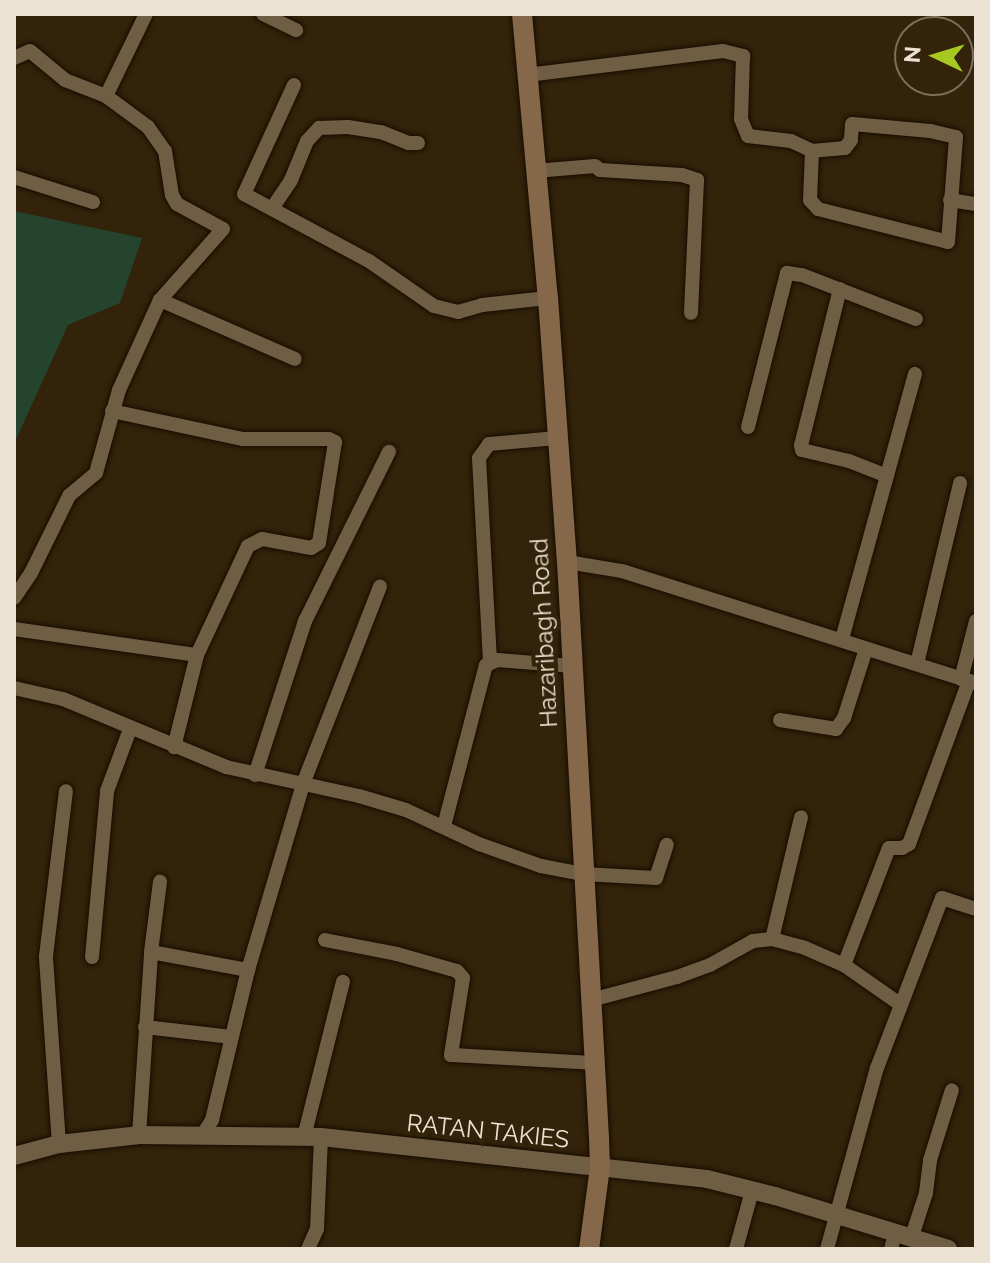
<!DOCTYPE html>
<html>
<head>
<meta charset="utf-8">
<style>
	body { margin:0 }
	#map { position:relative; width:990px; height:1263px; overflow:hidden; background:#32230a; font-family:Raleway,sans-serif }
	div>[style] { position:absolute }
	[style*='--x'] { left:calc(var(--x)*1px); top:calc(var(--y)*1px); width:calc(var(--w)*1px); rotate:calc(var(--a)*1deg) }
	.green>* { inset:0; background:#25442e }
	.roads { filter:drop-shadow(0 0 2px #190c00) drop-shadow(0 0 2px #190c00) }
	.minor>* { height:14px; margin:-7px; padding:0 7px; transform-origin:7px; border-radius:7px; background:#705e44 }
	.tertiary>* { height:18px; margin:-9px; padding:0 9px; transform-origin:9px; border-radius:9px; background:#705e44 }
	.secondary>* { height:20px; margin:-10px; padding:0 10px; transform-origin:10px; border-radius:10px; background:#856749 }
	span { translate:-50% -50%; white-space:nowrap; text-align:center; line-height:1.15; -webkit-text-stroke:8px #32230a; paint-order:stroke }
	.street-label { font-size:24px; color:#ece2d4 }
	.frame { position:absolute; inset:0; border:16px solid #ece2d4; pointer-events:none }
	.north { position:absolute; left:894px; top:16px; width:80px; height:80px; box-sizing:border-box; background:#32230a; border:2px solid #7c6f5b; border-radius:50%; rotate:274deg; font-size:22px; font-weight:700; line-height:32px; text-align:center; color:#ece2d4 }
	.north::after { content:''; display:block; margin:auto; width:28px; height:36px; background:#a6c820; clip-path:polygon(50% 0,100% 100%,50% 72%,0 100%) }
</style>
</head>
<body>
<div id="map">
	<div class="green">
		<i style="clip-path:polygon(14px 211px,142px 238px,120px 303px,68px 325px,14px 444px)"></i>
	</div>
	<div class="roads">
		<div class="minor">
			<i style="--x:263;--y:14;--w:37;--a:26"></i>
			<i style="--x:14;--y:58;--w:17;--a:-24"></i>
			<i style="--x:30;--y:51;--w:45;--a:39.6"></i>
			<i style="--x:65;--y:80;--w:44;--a:21.3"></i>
			<i style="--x:106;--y:96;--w:52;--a:36.4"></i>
			<i style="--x:148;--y:127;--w:29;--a:55"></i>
			<i style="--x:165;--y:151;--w:45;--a:81"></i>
			<i style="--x:172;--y:195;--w:10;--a:61"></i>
			<i style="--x:177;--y:204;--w:52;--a:28.5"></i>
			<i style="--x:223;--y:229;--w:95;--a:131.6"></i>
			<i style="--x:160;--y:300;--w:99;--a:114.5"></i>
			<i style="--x:119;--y:390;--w:86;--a:105.5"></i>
			<i style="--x:96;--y:473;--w:35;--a:140"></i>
			<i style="--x:69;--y:496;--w:86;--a:116.3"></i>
			<i style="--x:31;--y:573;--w:30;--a:124"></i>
			<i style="--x:527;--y:75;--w:197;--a:-7"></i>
			<i style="--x:723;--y:51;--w:21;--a:14"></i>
			<i style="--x:743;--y:56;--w:63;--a:91.8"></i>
			<i style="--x:741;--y:119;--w:18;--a:68"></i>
			<i style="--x:748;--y:136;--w:43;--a:6.6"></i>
			<i style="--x:791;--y:141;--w:23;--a:25"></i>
			<i style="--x:812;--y:151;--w:49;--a:92.3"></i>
			<i style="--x:810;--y:200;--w:12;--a:48"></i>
			<i style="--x:818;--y:209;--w:134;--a:14.2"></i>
			<i style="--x:948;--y:242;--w:105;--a:-85.6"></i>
			<i style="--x:956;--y:137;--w:27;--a:-167"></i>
			<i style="--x:930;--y:131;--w:78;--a:-174.9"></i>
			<i style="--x:852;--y:124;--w:16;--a:94"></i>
			<i style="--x:851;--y:140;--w:10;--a:127"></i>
			<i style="--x:845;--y:148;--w:33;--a:175"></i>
			<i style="--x:294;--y:85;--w:120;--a:114.6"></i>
			<i style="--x:244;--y:194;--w:142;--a:28.2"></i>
			<i style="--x:369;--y:261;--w:79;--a:34.7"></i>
			<i style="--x:434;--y:306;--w:25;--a:14"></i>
			<i style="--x:458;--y:312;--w:25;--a:-16"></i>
			<i style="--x:482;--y:305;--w:66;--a:-6.1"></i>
			<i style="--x:106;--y:96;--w:91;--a:-64"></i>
			<i style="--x:535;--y:171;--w:60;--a:-4.8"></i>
			<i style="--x:595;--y:166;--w:6;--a:39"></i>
			<i style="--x:600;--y:170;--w:82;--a:3.5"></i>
			<i style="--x:682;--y:175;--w:16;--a:18"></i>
			<i style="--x:697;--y:180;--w:133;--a:92.6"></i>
			<i style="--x:14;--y:177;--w:83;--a:17.6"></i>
			<i style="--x:950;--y:200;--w:26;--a:9"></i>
			<i style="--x:273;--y:207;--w:32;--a:-56"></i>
			<i style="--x:291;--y:180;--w:42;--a:-67.7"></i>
			<i style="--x:307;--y:141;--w:18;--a:-47"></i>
			<i style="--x:319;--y:128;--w:29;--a:-2"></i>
			<i style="--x:348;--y:127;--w:33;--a:9"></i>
			<i style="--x:381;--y:132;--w:29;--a:22"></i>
			<i style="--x:408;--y:143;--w:10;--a:0"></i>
			<i style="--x:840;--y:289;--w:161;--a:104"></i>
			<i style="--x:801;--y:445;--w:5;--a:79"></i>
			<i style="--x:802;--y:450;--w:48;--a:13.2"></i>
			<i style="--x:849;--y:461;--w:41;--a:21.5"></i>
			<i style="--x:160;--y:300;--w:147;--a:23.6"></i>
			<i style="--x:112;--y:411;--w:134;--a:12.1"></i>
			<i style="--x:243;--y:439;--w:86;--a:0"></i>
			<i style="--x:329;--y:439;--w:7;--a:27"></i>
			<i style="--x:335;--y:442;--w:102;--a:99"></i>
			<i style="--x:319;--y:543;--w:9;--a:148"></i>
			<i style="--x:311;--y:548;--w:50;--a:-169.6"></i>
			<i style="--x:262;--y:539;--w:16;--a:153"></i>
			<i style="--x:248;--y:546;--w:120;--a:115.1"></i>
			<i style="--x:197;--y:655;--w:95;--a:104"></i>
			<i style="--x:748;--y:427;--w:159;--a:-75.8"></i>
			<i style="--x:787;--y:273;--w:15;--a:8"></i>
			<i style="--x:802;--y:275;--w:122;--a:21.1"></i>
			<i style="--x:567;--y:562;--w:56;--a:9.3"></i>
			<i style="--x:622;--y:571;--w:371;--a:17.6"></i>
			<i style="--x:14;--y:629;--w:185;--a:8.1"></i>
			<i style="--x:842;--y:639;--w:275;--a:-74.6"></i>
			<i style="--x:490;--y:661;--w:203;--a:-93.1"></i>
			<i style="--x:479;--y:458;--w:17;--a:-54"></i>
			<i style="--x:489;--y:444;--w:67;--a:-5.1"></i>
			<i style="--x:917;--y:664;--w:186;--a:-76.6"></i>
			<i style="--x:961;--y:679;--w:60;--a:-75.5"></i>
			<i style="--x:14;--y:688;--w:50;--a:12.7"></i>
			<i style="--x:63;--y:699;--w:177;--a:22.6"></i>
			<i style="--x:226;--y:767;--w:136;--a:12.3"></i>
			<i style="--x:359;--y:796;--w:49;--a:16.6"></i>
			<i style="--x:406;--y:810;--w:81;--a:25"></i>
			<i style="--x:479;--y:844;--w:66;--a:19.5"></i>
			<i style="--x:541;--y:866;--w:43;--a:10.8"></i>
			<i style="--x:583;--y:874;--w:73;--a:3.1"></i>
			<i style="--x:656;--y:878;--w:35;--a:-72"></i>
			<i style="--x:780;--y:720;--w:57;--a:9.1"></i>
			<i style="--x:836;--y:729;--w:14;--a:-54"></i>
			<i style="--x:844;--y:718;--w:72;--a:-72.3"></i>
			<i style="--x:255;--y:775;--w:162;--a:-72"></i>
			<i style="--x:305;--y:621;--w:189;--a:-63.6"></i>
			<i style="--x:444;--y:826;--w:166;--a:-75.4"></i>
			<i style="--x:486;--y:665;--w:13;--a:-23"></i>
			<i style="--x:498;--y:660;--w:74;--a:4.6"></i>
			<i style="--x:772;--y:939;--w:125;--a:-76.6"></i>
			<i style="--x:325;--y:940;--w:73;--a:11"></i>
			<i style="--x:397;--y:954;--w:62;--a:15.8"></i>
			<i style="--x:457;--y:971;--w:9;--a:49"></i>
			<i style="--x:463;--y:978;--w:78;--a:98.9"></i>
			<i style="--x:451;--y:1055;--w:143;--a:3.2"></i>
			<i style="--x:151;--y:952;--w:99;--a:10.5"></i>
			<i style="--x:92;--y:957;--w:167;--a:-84.8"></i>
			<i style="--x:107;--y:791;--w:66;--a:-69.6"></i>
			<i style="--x:844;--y:965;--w:125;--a:-69"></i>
			<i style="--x:889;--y:848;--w:13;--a:0"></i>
			<i style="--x:902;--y:848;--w:8;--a:-30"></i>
			<i style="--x:909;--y:844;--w:174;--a:-69.8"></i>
			<i style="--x:591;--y:1000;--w:89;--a:-15"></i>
			<i style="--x:677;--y:977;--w:35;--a:-20"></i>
			<i style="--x:710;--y:965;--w:49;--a:-29.2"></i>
			<i style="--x:753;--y:941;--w:19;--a:-6"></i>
			<i style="--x:772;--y:939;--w:34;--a:15"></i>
			<i style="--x:805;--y:948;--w:43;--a:23.6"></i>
			<i style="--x:844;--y:965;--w:68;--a:34.9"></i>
			<i style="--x:145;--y:1027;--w:87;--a:6.6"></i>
			<i style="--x:203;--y:1134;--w:17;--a:-57"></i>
			<i style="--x:212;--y:1120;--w:154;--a:-76.5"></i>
			<i style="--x:248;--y:970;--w:194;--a:-73.5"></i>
			<i style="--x:303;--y:784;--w:212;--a:-68.7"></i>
			<i style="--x:139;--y:1135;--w:183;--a:-86.2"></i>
			<i style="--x:151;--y:952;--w:71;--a:-82.7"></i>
			<i style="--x:304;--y:1137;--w:160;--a:-75.9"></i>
			<i style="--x:59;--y:1144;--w:188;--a:-94"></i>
			<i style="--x:46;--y:956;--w:166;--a:-83.1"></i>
			<i style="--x:911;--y:1239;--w:48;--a:-71.9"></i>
			<i style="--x:926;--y:1193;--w:33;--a:-83"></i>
			<i style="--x:930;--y:1160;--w:73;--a:-72.6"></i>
			<i style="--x:308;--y:1249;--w:22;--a:-66"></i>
			<i style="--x:317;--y:1229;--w:92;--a:-87.5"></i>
			<i style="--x:736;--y:1249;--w:60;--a:-74.6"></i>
			<i style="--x:827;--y:1249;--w:188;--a:-74.6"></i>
			<i style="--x:877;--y:1068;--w:182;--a:-69.1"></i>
			<i style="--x:942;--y:898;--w:36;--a:18"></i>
			<i style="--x:891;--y:1249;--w:16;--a:-75"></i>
		</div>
		<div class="tertiary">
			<i style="--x:14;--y:1156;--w:47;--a:-14.9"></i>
			<i style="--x:59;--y:1144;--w:81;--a:-6.4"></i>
			<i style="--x:139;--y:1135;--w:182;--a:0.6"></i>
			<i style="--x:321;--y:1137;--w:388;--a:6.2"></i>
			<i style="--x:707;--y:1179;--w:70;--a:14"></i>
			<i style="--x:775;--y:1196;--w:181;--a:17"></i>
		</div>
		<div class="secondary">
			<i style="--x:522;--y:14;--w:285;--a:84.8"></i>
			<i style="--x:548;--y:298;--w:265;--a:85.9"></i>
			<i style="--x:567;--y:562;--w:577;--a:86.82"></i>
			<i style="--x:599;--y:1138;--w:29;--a:88"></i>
			<i style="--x:600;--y:1167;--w:83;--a:97.6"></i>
		</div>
	</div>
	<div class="street-label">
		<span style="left:544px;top:633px;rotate:-93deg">Hazaribagh Road</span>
		<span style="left:488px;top:1131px;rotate:6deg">RATAN TAKIES</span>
	</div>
	<div class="frame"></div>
	<div class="north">N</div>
</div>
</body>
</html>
